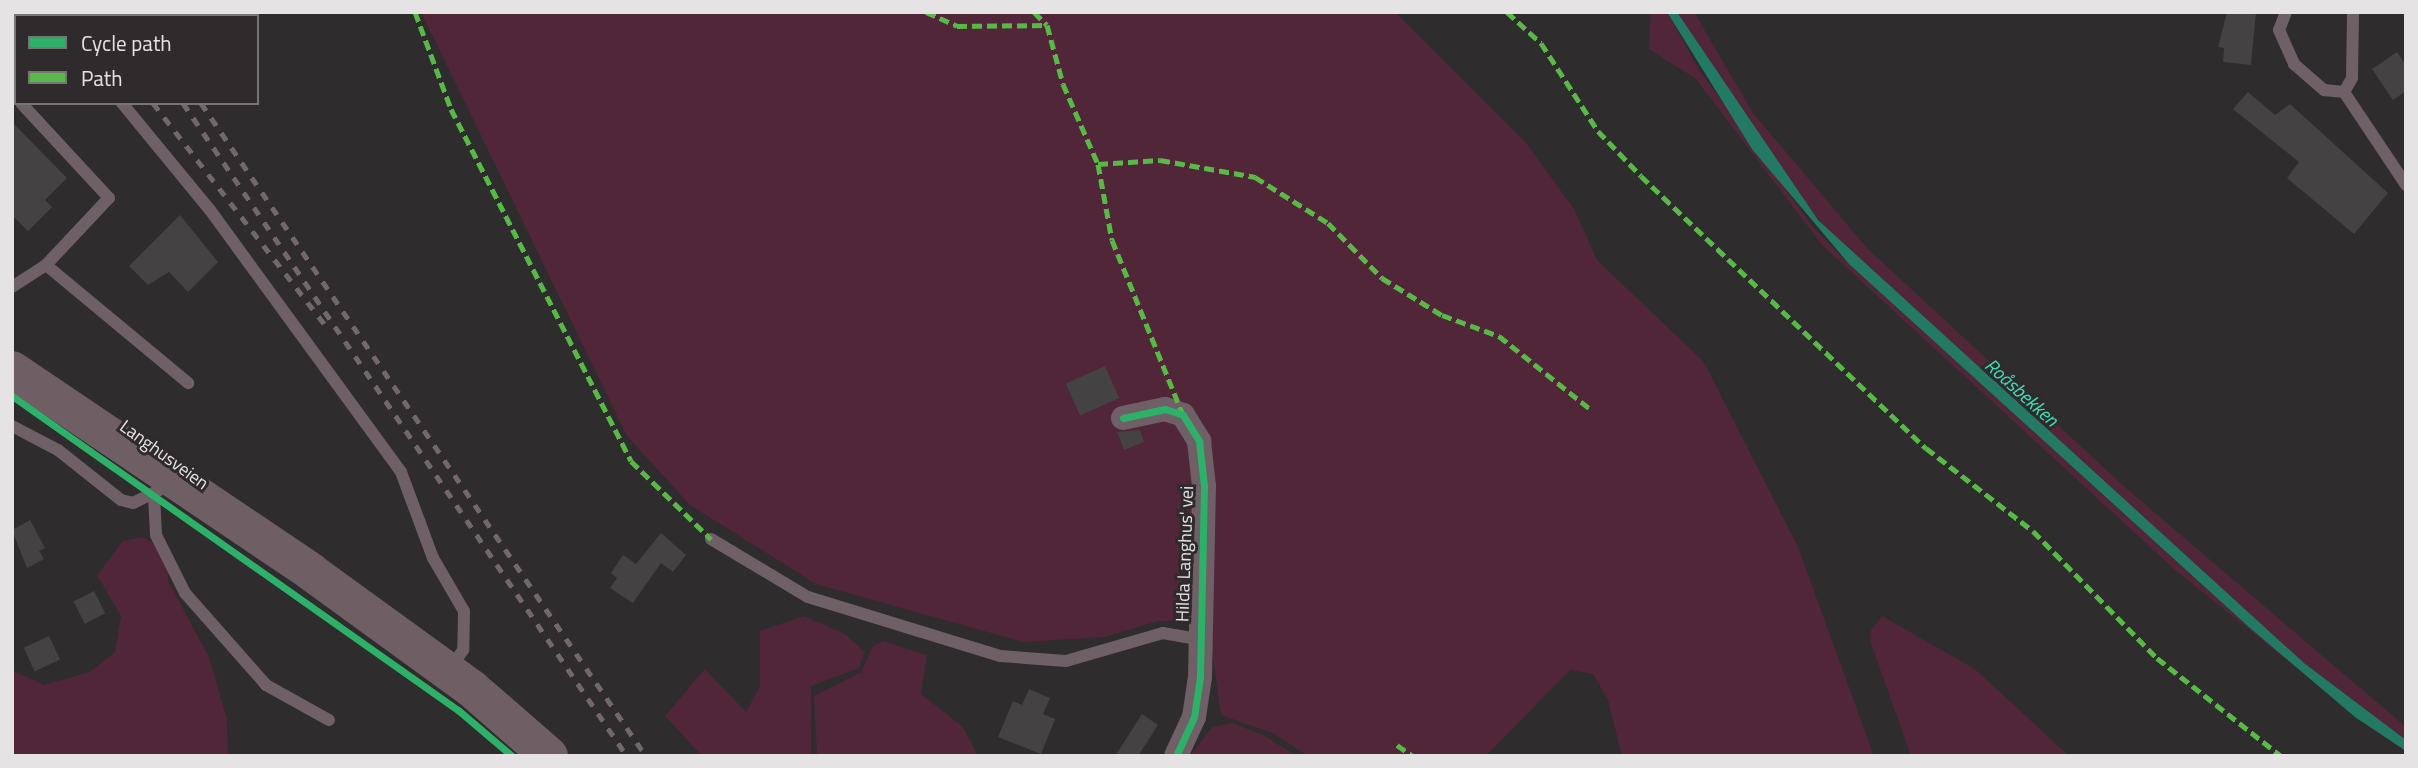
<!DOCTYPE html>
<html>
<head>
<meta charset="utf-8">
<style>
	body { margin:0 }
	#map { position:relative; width:2418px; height:768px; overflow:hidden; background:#2e2c2d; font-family:"Titillium Web",sans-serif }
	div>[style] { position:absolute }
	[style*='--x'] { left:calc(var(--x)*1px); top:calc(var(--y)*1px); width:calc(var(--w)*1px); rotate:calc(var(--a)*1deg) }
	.green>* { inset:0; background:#502638 }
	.water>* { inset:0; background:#247965 }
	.building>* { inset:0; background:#444243; transform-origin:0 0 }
	.service>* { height:12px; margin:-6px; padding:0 6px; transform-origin:6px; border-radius:6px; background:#6f5f66 }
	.minor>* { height:24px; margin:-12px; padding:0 12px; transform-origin:12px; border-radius:12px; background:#6f5f66 }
	.primary>* { height:38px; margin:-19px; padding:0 19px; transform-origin:19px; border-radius:19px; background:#6f5f65 }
	.rail>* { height:5px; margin-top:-2.5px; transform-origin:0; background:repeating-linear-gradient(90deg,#72686c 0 9px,transparent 0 18px) }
	.quiet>* { height:5px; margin-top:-2.5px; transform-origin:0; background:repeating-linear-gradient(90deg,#58b947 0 10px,transparent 0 15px) }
	.cycleway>* { height:7px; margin:-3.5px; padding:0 3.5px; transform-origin:3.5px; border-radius:3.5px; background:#2db169 }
	span { translate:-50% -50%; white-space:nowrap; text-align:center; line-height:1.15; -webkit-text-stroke:6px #2f2b2c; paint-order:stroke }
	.street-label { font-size:18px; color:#e5e3e4 }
	.water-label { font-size:19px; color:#37e3bb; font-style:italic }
	.frame { position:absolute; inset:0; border:14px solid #e5e3e4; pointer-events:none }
	.legend { position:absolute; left:14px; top:14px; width:245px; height:91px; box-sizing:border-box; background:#2f2b2c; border:2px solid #787576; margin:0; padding:9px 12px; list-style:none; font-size:21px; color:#e5e3e4 }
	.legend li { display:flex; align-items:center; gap:14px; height:35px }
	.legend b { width:35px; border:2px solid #787576 }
</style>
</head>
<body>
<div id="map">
	<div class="green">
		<i style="clip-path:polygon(421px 12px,1395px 12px,1528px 145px,1574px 209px,1597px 260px,1704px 362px,1798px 547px,1874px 756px,1622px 756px,1608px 700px,1593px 674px,1570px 670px,1486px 756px,1308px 756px,1272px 733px,1221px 715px,1208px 621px,1158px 621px,1105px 637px,1023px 642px,816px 584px,690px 505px,627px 436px)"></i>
		<i style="clip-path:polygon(1651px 12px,1667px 12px,1700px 71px,1813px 227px,1849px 264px,2250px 628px,2406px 756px,2174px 569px,1822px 245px,1696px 79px,1649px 49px)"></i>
		<i style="clip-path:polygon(1677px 12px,1694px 12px,1753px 113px,1867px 248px,2127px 489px,2406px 727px,2406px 740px,2304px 663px,1818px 220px)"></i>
		<i style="clip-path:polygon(142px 537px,169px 550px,168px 581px,209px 657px,227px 719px,228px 756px,12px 756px,12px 670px,44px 685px,90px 672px,115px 652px,121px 616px,97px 575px,123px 541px)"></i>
		<i style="clip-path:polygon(804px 616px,845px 634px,865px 652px,859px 668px,811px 686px,811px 756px,702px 756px,665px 716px,705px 669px,746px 712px,760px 686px,760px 631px)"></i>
		<i style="clip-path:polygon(1882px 616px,1975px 669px,2069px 756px,1911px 756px,1870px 641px,1871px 630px)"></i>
		<i style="clip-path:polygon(883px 641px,927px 655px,921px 694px,963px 727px,978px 756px,817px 756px,814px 696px,861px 672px,873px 646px)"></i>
		<i style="clip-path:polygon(1233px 723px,1265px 736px,1297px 756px,1190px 756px,1212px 727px)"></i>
	</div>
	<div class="water">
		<i style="clip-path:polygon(1667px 12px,1677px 12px,1818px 220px,2304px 663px,2406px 740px,2406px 751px,2355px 717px,2250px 628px,1849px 264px,1752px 149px)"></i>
	</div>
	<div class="building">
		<i style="clip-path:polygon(2227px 12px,2256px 12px,2251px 65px,2223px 62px,2224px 48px,2218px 47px)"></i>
		<i style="clip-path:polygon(2397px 52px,2406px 65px,2406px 91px,2393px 100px,2372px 69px)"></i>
		<i style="clip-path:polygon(2248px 92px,2275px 115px,2290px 104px,2388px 193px,2354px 234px,2287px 178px,2299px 162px,2233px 109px)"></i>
		<i style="clip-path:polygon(12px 122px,67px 178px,45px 200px,52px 207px,28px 231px,12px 215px)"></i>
		<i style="clip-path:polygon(180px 215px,218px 262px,188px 292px,169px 272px,148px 285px,129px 266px)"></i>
		<i style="left:1105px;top:366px;width:35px;height:43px;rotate:66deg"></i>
		<i style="clip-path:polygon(1140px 430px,1144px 442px,1124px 450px,1117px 432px)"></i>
		<i style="clip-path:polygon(30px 520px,45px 548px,39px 551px,44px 559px,27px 568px,12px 530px)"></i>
		<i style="clip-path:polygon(661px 533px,686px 555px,673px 572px,661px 563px,633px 603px,610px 588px,617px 578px,611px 573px,623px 555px,636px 564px)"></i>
		<i style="left:94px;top:591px;width:25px;height:23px;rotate:63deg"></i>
		<i style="left:49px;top:636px;width:26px;height:28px;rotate:65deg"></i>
		<i style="clip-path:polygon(1029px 689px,1050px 698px,1043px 714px,1055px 719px,1041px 754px,998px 737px,1013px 701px,1022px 705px)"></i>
		<i style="clip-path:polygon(1142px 714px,1158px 725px,1138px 756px,1115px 756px)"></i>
	</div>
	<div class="service">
		<i style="--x:42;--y:12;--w:5;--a:53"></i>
		<i style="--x:2286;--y:12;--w:19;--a:111"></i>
		<i style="--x:2279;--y:30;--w:37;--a:66"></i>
		<i style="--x:2294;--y:64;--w:40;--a:41"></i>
		<i style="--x:2324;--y:90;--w:20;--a:6"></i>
		<i style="--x:2344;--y:92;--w:112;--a:56.3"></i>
		<i style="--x:2344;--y:92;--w:16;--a:-60"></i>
		<i style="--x:2352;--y:78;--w:66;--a:-89.1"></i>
		<i style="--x:122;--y:103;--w:139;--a:50.6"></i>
		<i style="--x:210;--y:210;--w:324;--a:53.9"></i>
		<i style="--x:401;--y:472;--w:92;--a:69.6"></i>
		<i style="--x:433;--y:558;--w:61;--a:59.7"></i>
		<i style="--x:464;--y:611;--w:39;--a:91"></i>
		<i style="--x:463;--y:650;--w:23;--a:124"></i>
		<i style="--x:46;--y:265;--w:185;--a:39.7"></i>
		<i style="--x:12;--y:287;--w:40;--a:-32.9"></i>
		<i style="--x:46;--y:265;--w:92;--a:-46.8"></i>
		<i style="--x:109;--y:198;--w:129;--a:-132.8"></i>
		<i style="--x:12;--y:426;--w:52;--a:27.6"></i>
		<i style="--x:58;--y:450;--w:80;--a:38.4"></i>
		<i style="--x:121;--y:500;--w:12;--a:14"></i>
		<i style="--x:133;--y:503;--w:28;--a:-26"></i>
		<i style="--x:154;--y:496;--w:39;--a:87"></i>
		<i style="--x:156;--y:535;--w:65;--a:63.4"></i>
		<i style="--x:185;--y:593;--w:123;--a:48.6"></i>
		<i style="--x:266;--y:685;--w:72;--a:29.1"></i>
		<i style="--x:711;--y:539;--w:113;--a:30.9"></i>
		<i style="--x:808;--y:597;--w:201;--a:17.1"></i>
		<i style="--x:1000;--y:656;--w:66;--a:4.3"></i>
		<i style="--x:1066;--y:661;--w:101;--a:-16.1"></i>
		<i style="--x:1163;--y:633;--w:36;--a:10"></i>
	</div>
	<div class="minor">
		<i style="--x:1123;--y:418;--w:43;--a:-12.1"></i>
		<i style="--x:1165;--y:409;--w:19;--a:18"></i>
		<i style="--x:1183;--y:415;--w:31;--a:58"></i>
		<i style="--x:1199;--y:441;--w:45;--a:83.7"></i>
		<i style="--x:1204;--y:486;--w:191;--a:91.2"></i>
		<i style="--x:1200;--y:677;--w:40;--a:98.5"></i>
		<i style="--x:1194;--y:717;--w:43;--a:114.8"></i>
	</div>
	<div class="primary">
		<i style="--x:12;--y:370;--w:361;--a:34"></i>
		<i style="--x:311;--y:572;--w:199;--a:36"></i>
		<i style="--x:472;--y:689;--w:102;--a:41"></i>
	</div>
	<div class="rail">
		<i style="--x:74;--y:12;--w:5;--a:53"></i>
		<i style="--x:114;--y:12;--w:5;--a:53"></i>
		<i style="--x:134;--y:12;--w:4;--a:63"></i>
		<i style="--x:153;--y:103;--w:286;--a:52.2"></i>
		<i style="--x:183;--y:103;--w:790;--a:55.79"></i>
		<i style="--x:201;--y:103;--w:790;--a:55.73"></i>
	</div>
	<div class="quiet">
		<i style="--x:415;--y:12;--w:103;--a:69.6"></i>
		<i style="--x:451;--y:109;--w:395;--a:62.9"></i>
		<i style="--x:631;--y:461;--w:112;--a:44.3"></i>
		<i style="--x:926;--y:12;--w:34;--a:24"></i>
		<i style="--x:957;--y:26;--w:90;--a:-0.6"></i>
		<i style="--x:1034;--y:12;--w:18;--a:45"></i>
		<i style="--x:1047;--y:25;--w:61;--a:74.8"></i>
		<i style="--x:1063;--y:84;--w:87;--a:66.4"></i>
		<i style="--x:1098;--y:164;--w:77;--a:79.6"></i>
		<i style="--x:1112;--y:240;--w:189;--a:67.9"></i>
		<i style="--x:1507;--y:12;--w:46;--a:42.4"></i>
		<i style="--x:1541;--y:43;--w:105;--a:57.1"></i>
		<i style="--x:1598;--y:131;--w:62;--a:46.3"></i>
		<i style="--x:1641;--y:176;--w:394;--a:43.7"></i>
		<i style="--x:1926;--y:448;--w:135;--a:37.8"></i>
		<i style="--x:2033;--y:531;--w:177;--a:45.7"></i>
		<i style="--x:2157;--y:658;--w:158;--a:38.3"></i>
		<i style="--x:1098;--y:164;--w:62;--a:-3.7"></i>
		<i style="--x:1160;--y:160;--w:97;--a:10.1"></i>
		<i style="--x:1255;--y:177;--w:86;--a:32.2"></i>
		<i style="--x:1328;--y:223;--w:77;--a:45.5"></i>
		<i style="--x:1382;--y:278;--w:70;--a:31.7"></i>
		<i style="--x:1442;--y:315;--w:61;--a:20.2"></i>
		<i style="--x:1499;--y:336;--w:117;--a:38.7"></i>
		<i style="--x:1397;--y:745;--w:19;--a:35"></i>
	</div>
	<div class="cycleway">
		<i style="--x:12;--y:396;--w:545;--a:35.15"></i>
		<i style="--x:458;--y:710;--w:71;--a:40.4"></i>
		<i style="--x:1123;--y:418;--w:43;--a:-12.1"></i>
		<i style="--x:1165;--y:409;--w:19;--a:18"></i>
		<i style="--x:1183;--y:415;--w:31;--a:58"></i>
		<i style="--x:1199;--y:441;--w:45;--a:83.7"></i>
		<i style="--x:1204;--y:486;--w:191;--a:91.2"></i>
		<i style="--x:1200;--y:677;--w:40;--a:98.5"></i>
		<i style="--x:1194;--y:717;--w:43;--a:114.8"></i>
	</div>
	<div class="street-label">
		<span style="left:164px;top:455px;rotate:36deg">Langhusveien</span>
		<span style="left:1185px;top:554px;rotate:-88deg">Hilda Langhus' vei</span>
	</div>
	<div class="water-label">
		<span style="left:2022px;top:392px;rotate:42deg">Roåsbekken</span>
	</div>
	<div class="frame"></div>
	<ul class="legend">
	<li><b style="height:9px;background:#2db169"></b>Cycle path</li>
	<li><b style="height:9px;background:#58b947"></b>Path</li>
	</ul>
</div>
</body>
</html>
